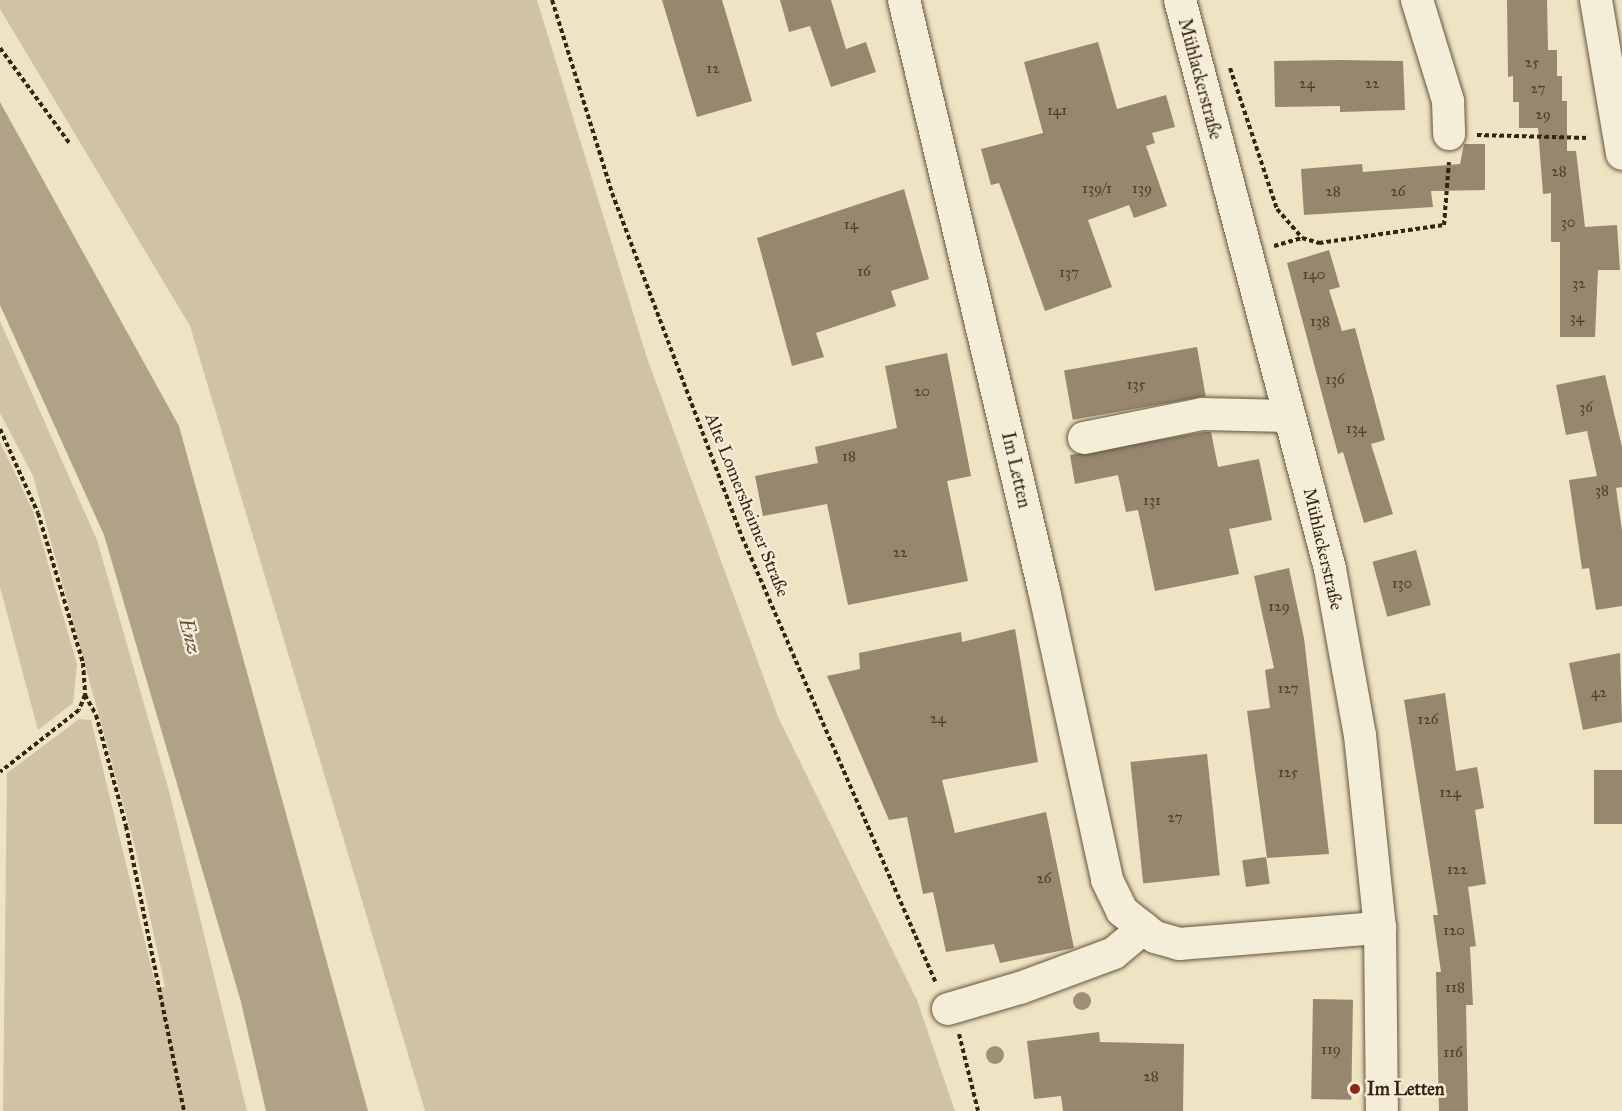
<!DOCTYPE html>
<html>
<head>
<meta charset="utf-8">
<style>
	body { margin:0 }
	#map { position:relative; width:1622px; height:1111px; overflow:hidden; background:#eee3c2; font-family:"IM FELL Great Primer",serif }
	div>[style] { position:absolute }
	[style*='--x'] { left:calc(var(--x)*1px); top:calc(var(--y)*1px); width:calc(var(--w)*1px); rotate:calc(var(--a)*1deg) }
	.green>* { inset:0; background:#cfc3a4 }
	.water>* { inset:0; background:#afa286 }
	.building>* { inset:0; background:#96876e; transform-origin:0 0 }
	.path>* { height:4px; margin-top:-2px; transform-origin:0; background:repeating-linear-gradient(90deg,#362413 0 4.5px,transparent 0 7.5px) }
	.roads { filter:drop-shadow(0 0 2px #64543f) drop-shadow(0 0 2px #64543f) }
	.minor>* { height:32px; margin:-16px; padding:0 16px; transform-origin:16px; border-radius:16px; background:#f4edd7 }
	.trees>* { width:18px; height:18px; margin:-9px; border-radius:50%; background:#9e9076 }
	.dots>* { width:16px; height:16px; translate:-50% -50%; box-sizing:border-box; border:3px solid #f4edd7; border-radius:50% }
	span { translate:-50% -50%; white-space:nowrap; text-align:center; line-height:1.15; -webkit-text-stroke:5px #f4edd7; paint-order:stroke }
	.number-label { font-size:15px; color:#4e3d2a }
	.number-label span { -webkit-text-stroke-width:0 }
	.street-label { font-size:18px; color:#362413 }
	.poi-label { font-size:18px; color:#362413; font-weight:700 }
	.left { translate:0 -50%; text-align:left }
	.water-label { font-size:20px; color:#60503b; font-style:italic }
</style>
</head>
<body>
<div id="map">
	<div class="green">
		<i style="clip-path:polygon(0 0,537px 0,646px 355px,778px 717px,917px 1000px,955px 1111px,425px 1111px,190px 326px,0 9px)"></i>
		<i style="clip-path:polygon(0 321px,97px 540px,169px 791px,247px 1111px,3px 1111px,7px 773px,79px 719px,91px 720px,156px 987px,165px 987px,135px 847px,33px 476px,0 413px)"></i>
		<i style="clip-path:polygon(0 442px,33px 511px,77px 664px,73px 703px,38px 730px,0 587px)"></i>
	</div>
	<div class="water">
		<i style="clip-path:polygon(0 102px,179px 426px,368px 1111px,266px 1111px,241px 1002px,104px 535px,0 305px)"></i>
	</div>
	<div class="building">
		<i style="clip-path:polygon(662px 0,722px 0,752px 101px,697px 117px)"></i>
		<i style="clip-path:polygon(780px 0,831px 0,846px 49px,866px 42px,876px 72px,831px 87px,810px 26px,789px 32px)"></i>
		<i style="clip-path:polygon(1507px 0,1547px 0,1548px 50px,1557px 50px,1557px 76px,1562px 76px,1562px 101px,1567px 101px,1567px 151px,1576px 151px,1585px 227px,1617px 225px,1620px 270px,1598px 270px,1595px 337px,1560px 337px,1560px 242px,1551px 242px,1551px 193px,1543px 194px,1538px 128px,1519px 128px,1519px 102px,1513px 102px,1513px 76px,1508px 77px)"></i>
		<i style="clip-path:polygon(1098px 42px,1117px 109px,1166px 95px,1175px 127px,1152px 133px,1155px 143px,1146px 146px,1167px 206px,1134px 218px,1129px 205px,1088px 220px,1112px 287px,1045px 311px,999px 183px,991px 185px,981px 149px,1043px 133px,1024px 62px)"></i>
		<i style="clip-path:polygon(1339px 60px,1403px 61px,1405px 110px,1340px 112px,1340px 106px,1275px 107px,1274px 61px)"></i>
		<i style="clip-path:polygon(1464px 144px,1485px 144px,1485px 190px,1431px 191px,1433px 207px,1304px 215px,1301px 169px,1362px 164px,1363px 172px,1460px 164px)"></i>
		<i style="clip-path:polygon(904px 189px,929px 279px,891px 291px,896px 306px,816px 333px,824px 357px,792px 366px,757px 238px)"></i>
		<i style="clip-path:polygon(1329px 250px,1340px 287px,1329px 290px,1342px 331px,1355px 328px,1385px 440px,1371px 444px,1393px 514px,1364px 523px,1343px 452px,1338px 454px,1287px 263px)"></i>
		<i style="left:1197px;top:347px;width:50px;height:135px;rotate:80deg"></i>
		<i style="clip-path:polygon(947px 353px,971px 476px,947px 481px,968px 581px,848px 605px,827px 504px,763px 516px,755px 476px,818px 463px,815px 447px,897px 428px,885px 366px)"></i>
		<i style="clip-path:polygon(1605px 375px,1622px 447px,1622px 487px,1616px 488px,1622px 530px,1622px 606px,1596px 610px,1589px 568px,1582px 569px,1569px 480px,1597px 476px,1587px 431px,1566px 435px,1556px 385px)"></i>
		<i style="clip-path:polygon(1204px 432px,1211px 432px,1218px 467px,1259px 459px,1272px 520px,1229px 529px,1239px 574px,1155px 591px,1138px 510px,1126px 512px,1118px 475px,1075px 484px,1070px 455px)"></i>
		<i style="left:1416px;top:550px;width:57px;height:45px;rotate:75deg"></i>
		<i style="clip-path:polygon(1289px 568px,1304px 638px,1329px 854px,1267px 858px,1247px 711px,1270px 708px,1265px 670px,1274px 668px,1254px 576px)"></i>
		<i style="clip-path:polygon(1015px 629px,1038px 762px,942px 780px,955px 833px,1046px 812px,1074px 948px,1000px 963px,994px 944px,946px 952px,933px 892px,923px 894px,907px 817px,889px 820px,827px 676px,860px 669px,859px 653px,961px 632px,962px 642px)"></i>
		<i style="clip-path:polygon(1620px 653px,1622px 722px,1583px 730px,1569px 663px)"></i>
		<i style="clip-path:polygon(1445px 693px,1456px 771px,1477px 767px,1484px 808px,1475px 810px,1486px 884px,1468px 887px,1476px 946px,1470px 947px,1473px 1005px,1466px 1005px,1468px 1111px,1439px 1111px,1436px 972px,1441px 972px,1433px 915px,1438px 915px,1404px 700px)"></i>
		<i style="left:1207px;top:754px;width:122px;height:77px;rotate:84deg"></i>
		<i style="left:1622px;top:770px;width:54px;height:28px;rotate:90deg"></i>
		<i style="left:1266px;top:857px;width:27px;height:24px;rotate:82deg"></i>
		<i style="left:1313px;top:999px;width:40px;height:100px;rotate:1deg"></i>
		<i style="clip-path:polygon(1099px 1032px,1100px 1042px,1184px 1044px,1183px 1111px,1063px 1111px,1061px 1096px,1034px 1099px,1027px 1041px)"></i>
	</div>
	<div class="path">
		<i style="--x:552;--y:0;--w:202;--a:72.7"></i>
		<i style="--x:612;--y:193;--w:368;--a:69.3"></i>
		<i style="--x:742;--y:537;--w:486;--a:66.5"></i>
		<i style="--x:0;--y:48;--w:119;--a:53.9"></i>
		<i style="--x:1230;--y:68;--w:149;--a:71.6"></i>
		<i style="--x:1277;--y:209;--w:38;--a:49"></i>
		<i style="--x:1302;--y:238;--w:18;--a:16"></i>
		<i style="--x:1319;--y:243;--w:126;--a:-8.2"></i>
		<i style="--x:1444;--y:225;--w:63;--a:-85.5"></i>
		<i style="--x:1477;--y:135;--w:112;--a:1.5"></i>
		<i style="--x:1274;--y:246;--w:29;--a:-16"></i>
		<i style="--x:0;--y:429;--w:92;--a:65.7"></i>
		<i style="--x:38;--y:513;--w:157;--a:73.3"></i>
		<i style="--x:83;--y:663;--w:32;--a:86"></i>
		<i style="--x:85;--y:695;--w:16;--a:112"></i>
		<i style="--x:79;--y:710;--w:100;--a:141.9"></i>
		<i style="--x:85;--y:695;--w:23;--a:61"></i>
		<i style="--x:96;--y:715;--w:115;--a:74.9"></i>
		<i style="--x:126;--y:826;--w:291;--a:78.5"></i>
		<i style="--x:959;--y:1034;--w:79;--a:76.1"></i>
	</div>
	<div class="roads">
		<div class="minor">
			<i style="--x:904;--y:0;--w:606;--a:76.65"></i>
			<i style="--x:1044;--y:590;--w:297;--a:77.7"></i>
			<i style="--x:1107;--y:880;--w:34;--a:64"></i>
			<i style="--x:1122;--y:911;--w:42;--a:38.2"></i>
			<i style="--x:1155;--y:937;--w:25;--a:16"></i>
			<i style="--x:1179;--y:944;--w:202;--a:-4.6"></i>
			<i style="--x:1180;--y:0;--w:588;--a:75.23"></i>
			<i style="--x:1330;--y:569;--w:169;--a:79.8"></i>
			<i style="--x:1360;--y:735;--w:194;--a:84.1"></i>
			<i style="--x:1380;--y:928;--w:183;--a:89.4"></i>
			<i style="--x:1417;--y:0;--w:106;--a:72.9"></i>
			<i style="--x:1448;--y:101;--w:33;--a:88"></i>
			<i style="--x:1596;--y:0;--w:156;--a:80.4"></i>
			<i style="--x:1084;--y:438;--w:120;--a:-11.5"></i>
			<i style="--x:1202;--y:414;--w:86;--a:1.3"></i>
			<i style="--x:948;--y:1009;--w:75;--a:-16.3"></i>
			<i style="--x:1020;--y:988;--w:100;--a:-20.4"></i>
			<i style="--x:1114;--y:953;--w:39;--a:-40"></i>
		</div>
	</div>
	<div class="trees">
		<i style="left:1082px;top:1001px"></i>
		<i style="left:995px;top:1055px"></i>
	</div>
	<div class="dots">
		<i style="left:1355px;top:1089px;background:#8f2418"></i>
	</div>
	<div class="number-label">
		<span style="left:1532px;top:63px">25</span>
		<span style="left:713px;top:69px">12</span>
		<span style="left:1307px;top:84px">24</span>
		<span style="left:1372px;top:84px">22</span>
		<span style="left:1538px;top:89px">27</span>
		<span style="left:1057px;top:111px">141</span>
		<span style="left:1543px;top:115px">29</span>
		<span style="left:1559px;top:172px">28</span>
		<span style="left:1097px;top:189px">139/1</span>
		<span style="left:1142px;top:189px">139</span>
		<span style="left:1333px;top:192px">28</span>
		<span style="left:1398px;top:192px">26</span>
		<span style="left:1568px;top:223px">30</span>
		<span style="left:851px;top:225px">14</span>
		<span style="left:864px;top:272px">16</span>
		<span style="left:1069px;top:273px">137</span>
		<span style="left:1314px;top:275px">140</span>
		<span style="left:1579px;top:284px">32</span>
		<span style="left:1577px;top:318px">34</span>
		<span style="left:1320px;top:322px">138</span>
		<span style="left:1335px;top:380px">136</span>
		<span style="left:1136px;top:385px">135</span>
		<span style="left:922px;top:392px">20</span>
		<span style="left:1586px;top:408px">36</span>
		<span style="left:1356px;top:429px">134</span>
		<span style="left:849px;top:457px">18</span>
		<span style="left:1602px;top:491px">38</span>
		<span style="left:1152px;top:501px">131</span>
		<span style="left:900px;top:553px">22</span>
		<span style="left:1402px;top:584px">130</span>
		<span style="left:1279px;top:607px">129</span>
		<span style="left:1288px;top:689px">127</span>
		<span style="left:1599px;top:693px">42</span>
		<span style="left:938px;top:719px">24</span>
		<span style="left:1428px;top:720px">126</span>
		<span style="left:1288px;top:773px">125</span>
		<span style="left:1450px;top:793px">124</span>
		<span style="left:1175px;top:818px">27</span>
		<span style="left:1457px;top:870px">122</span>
		<span style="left:1044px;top:879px">26</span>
		<span style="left:1454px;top:931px">120</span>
		<span style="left:1455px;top:988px">118</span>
		<span style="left:1331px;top:1050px">119</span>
		<span style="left:1453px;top:1053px">116</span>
		<span style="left:1151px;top:1077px">28</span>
	</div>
	<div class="street-label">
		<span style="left:1200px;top:79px;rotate:75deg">Mühlackerstraße</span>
		<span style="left:1016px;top:470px;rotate:77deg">Im Letten</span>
		<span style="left:747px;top:505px;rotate:68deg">Alte Lomersheimer Straße</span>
		<span style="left:1323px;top:549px;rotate:77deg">Mühlackerstraße</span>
	</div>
	<div class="poi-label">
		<span class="left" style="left:1367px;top:1089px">Im Letten</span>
	</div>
	<div class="water-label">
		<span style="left:190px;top:636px;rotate:76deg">Enz</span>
	</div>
</div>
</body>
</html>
